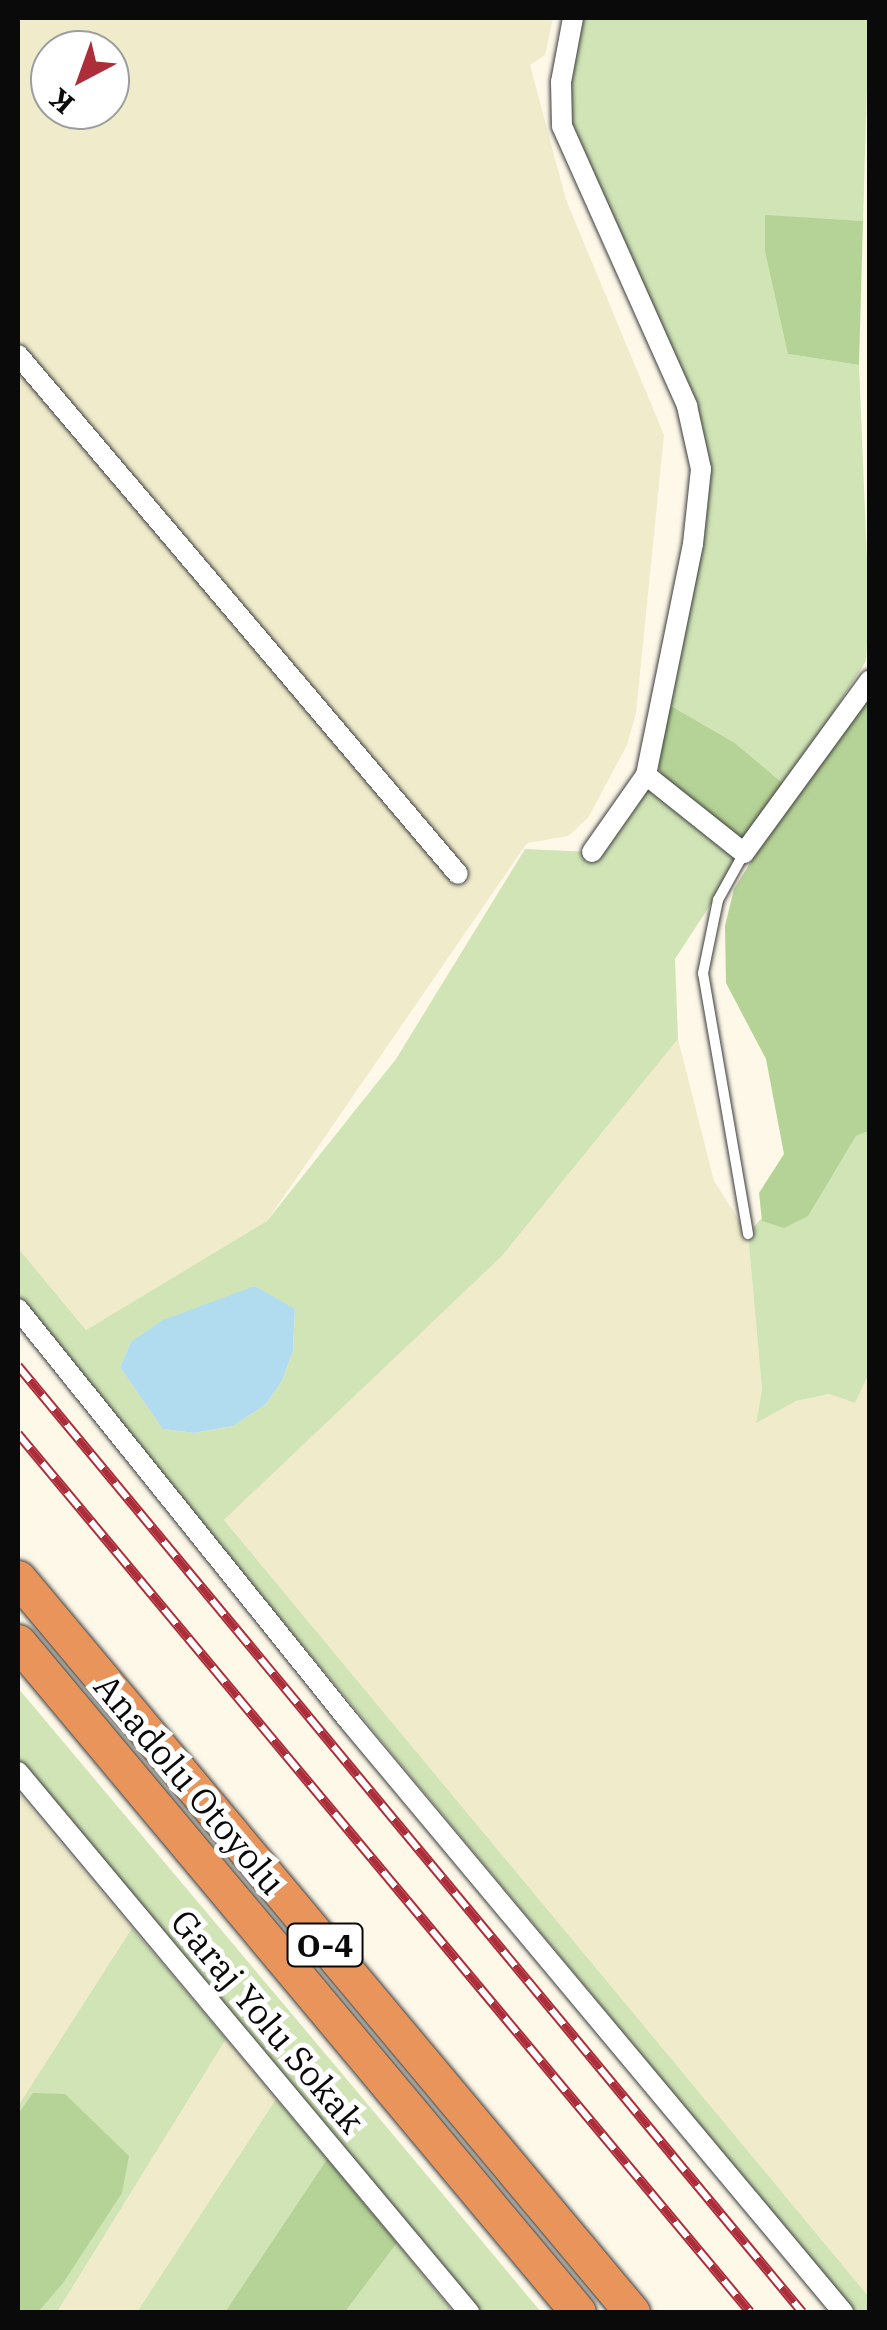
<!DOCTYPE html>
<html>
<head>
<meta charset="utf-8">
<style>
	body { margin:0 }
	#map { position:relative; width:887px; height:2330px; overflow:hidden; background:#fdf8e8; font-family:"IBM Plex Serif",serif }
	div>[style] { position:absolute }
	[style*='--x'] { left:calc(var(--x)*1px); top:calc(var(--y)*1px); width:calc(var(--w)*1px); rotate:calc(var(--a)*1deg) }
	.farmland>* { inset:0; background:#f0ebcb }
	.green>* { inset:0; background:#d0e4b6 }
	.forest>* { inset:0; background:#b5d396 }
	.water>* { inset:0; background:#b1dcf0 }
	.roads { filter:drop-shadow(0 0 2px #3d3d3d) drop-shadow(0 0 2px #3d3d3d) }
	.service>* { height:10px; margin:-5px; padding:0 5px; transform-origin:5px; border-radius:5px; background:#fff }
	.minor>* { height:20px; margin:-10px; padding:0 10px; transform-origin:10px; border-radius:10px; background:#fff }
	.motorway>* { height:35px; margin:-17.5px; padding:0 17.5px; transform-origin:17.5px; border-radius:17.5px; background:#e8945b }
	.rail>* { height:10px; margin-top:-5px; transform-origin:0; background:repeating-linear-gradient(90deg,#fff 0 19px,#ad2e3b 0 38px); box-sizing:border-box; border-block:2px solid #ad2e3b }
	span { translate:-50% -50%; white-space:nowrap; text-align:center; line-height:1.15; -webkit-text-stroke:10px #fff; paint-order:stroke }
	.shield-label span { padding:2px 8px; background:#fff; border:2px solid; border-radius:8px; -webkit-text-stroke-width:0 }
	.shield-label { font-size:32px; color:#0a0a0a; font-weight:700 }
	.street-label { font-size:35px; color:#0a0a0a }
	.frame { position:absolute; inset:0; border:20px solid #0a0a0a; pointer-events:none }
	.north { position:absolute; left:30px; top:30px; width:100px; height:100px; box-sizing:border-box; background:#fff; border:2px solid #9d9d9d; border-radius:50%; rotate:221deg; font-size:28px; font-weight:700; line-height:40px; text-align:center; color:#0a0a0a }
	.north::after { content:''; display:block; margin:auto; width:35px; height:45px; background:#ad2e3b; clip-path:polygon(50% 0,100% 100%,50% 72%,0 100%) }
</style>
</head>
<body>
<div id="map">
	<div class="farmland">
		<i style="clip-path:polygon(evenodd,18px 18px,553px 18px,545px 55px,530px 65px,566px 200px,664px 435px,636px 713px,627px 745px,588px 818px,568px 836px,527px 843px,267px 1221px,86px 1330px,18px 1248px,18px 18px,50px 50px,110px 50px,110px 110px,50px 110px,50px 50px)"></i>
		<i style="clip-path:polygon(678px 1039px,714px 1181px,748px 1234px,762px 1391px,756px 1422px,796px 1401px,829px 1394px,855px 1403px,869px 1373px,869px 2297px,224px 1520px,502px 1256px)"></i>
		<i style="clip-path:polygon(18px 1793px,132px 1928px,18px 2106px)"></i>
		<i style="clip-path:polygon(226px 2039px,276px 2099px,137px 2312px,57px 2312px)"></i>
	</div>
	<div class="green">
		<i style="clip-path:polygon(582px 18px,869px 18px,863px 221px,765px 216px,788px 354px,859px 365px,869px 609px,866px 661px,786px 786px,735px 743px,666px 703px,708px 473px,575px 147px,566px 90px)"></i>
		<i style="clip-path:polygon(evenodd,646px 775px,744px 853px,675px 959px,678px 1039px,502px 1256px,224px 1520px,869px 2297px,869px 2312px,855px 2312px,18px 1302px,18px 1248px,86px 1330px,267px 1221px,396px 1059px,525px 849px,592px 852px,646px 775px,255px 1286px,295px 1310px,293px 1351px,282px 1381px,265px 1405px,233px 1426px,194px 1433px,164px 1429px,120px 1367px,131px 1342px,255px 1286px)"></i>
		<i style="clip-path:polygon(869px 1131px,869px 1373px,855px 1403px,829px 1394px,796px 1401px,756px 1423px,762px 1390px,748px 1234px,761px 1219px,807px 1216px,856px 1136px)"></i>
		<i style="clip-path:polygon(18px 1688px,344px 2076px,541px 2312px,479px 2312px,18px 1761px)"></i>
		<i style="clip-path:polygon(132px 1928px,226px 2039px,57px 2312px,18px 2312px,18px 2106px)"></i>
		<i style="clip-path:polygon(276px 2099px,327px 2159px,225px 2312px,137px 2312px)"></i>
		<i style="clip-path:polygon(397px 2243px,453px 2312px,345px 2312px)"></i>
	</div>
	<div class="forest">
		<i style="clip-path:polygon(765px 215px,863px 221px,859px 365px,788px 354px,765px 251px)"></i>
		<i style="clip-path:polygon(869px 696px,869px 1131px,856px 1136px,808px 1216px,784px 1228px,762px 1221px,759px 1193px,784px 1154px,766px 1059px,726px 983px,725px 926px,734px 889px,757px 852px)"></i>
		<i style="clip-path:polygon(666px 703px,735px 743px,786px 786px,744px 842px,663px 778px,658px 766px)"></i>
		<i style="clip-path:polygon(33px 2093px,65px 2094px,129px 2156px,122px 2193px,63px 2283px,38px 2312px,18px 2312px,18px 2114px)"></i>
		<i style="clip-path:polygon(327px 2159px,397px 2243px,345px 2312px,225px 2312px)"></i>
	</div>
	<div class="water">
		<i style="clip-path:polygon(255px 1286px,295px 1309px,293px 1351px,282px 1381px,265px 1405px,233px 1426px,194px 1433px,163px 1429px,120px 1367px,131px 1342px,163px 1320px)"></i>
	</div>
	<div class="roads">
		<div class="service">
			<i style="--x:744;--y:853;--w:54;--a:119"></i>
			<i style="--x:718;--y:900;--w:75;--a:101.6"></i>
			<i style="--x:703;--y:973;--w:265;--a:80.2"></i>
		</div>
		<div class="minor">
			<i style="--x:573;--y:18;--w:65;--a:100.6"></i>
			<i style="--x:561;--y:82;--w:44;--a:88.7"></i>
			<i style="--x:562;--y:126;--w:307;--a:65.9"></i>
			<i style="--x:687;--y:406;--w:65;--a:77.5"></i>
			<i style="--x:701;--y:469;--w:75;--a:96.1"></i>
			<i style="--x:693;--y:544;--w:236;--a:101.5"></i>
			<i style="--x:646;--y:775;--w:94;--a:125"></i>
			<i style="--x:18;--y:355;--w:680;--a:49.71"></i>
			<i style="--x:646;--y:775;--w:125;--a:38.5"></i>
			<i style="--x:744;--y:853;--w:214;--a:-53.9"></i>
			<i style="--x:18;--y:1309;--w:530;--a:51.21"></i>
			<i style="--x:350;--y:1722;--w:769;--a:50.12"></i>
			<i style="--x:18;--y:1772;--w:704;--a:50.13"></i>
		</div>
		<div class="motorway">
			<i style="--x:18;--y:1578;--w:957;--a:50.09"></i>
			<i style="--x:18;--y:1642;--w:873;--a:50.11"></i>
		</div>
	</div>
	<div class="rail">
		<i style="--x:18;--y:1366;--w:1229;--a:50.35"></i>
		<i style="--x:18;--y:1434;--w:1143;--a:50.18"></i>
	</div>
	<div class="shield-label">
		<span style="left:325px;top:1945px">O-4</span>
	</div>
	<div class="street-label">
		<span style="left:190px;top:1784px;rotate:50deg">Anadolu Otoyolu</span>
		<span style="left:268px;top:2021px;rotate:50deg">Garaj Yolu Sokak</span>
	</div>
	<div class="frame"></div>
	<div class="north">K</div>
</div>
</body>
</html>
